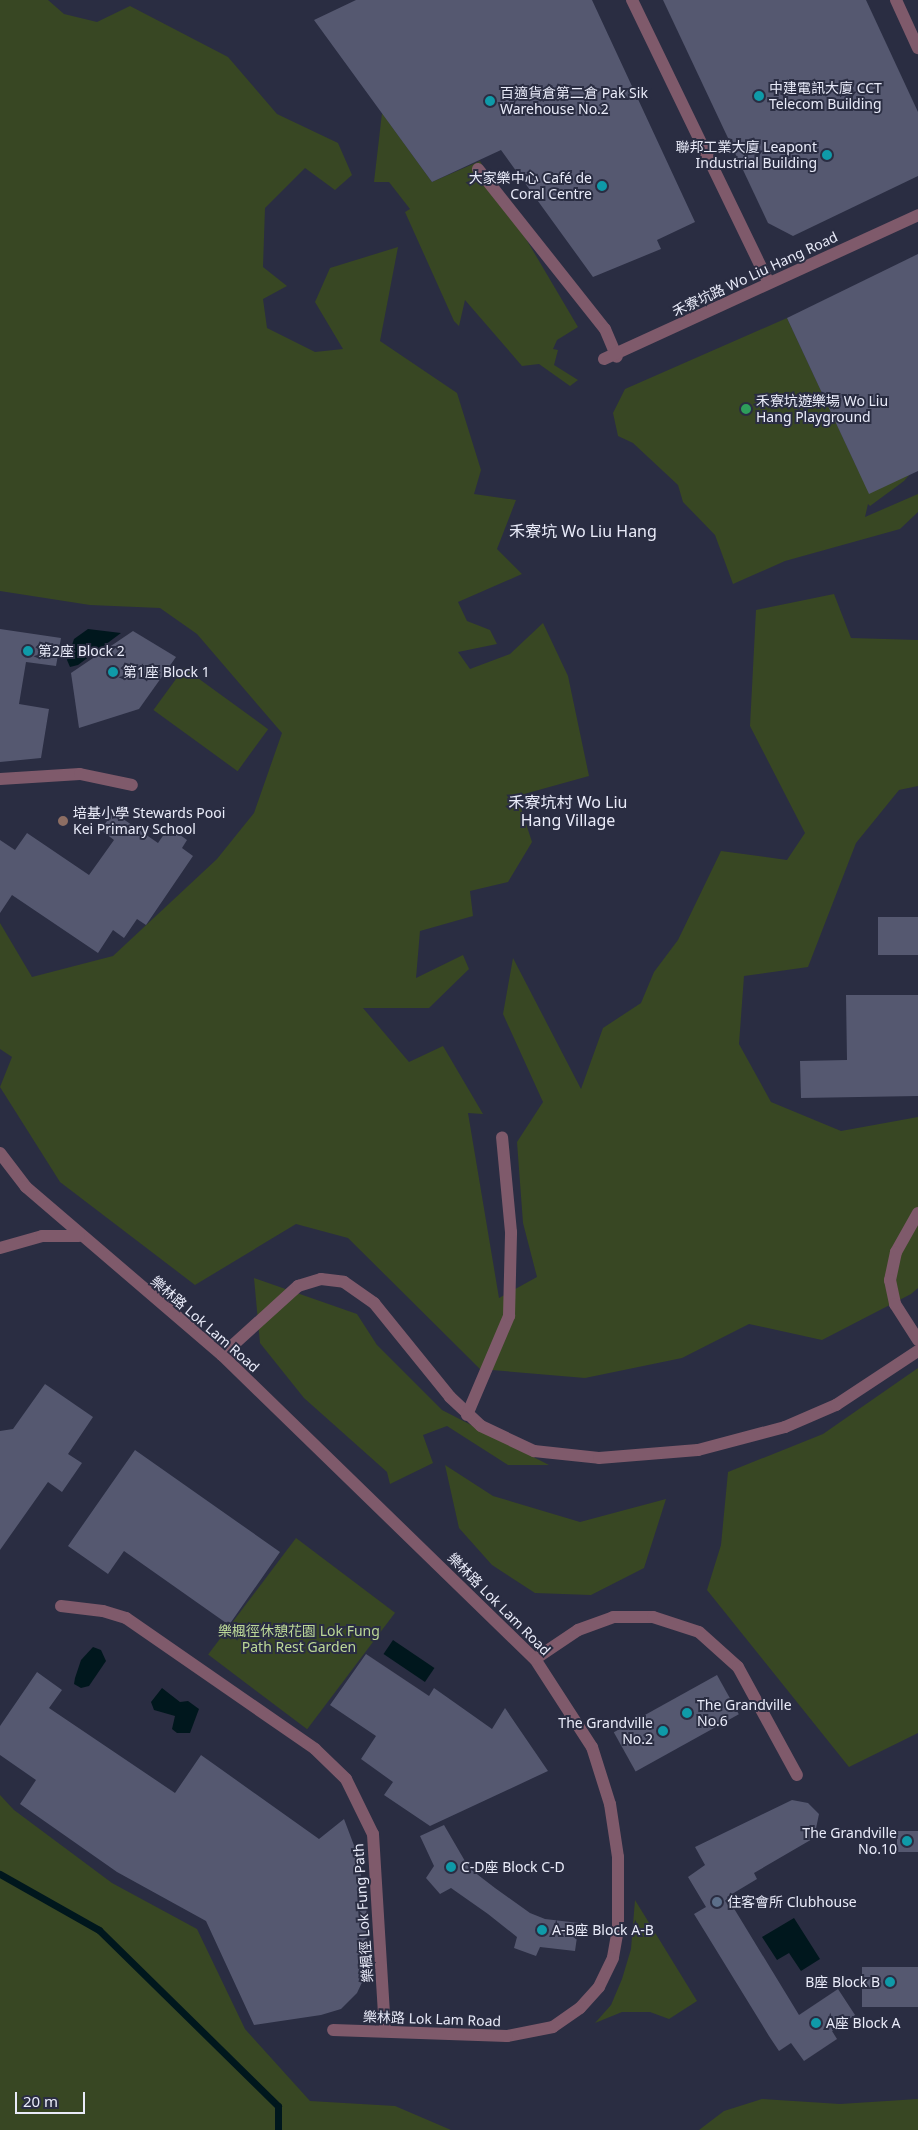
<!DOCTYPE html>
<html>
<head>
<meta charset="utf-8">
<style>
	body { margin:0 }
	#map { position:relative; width:918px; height:2130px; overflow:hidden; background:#2a2d42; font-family:"Noto Sans","Noto Sans TC",sans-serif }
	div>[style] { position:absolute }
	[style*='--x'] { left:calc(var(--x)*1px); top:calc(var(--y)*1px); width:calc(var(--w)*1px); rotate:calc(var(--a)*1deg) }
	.green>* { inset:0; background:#384723; transform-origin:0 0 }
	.water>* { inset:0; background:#00171d; transform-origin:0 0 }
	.stream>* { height:7px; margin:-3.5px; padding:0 3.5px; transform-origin:3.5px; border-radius:3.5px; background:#00171d }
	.building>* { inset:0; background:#555870; transform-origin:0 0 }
	.minor>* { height:12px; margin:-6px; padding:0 6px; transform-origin:6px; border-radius:6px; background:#7f5a6b }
	.dots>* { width:14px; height:14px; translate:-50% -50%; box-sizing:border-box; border:2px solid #2a2d42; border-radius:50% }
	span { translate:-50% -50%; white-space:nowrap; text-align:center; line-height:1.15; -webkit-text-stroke:4px #2a2d42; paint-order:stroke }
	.poi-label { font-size:14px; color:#e9ebf9 }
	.left { translate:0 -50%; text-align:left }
	.right { translate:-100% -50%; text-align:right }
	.street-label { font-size:14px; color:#e9ebf9 }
	.park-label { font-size:14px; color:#bcd897 }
	.quarter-label { font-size:16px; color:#e9ebf9 }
	.scale { position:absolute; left:15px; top:2092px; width:70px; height:22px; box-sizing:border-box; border:2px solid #e9ebf9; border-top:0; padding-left:6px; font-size:15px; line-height:18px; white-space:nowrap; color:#e9ebf9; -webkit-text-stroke:4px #2a2d42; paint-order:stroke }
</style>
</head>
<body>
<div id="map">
	<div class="green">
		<i style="clip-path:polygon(0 0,48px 0,64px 14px,97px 22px,130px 6px,228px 57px,277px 114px,338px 143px,352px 175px,335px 190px,305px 168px,265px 208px,263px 267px,287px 286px,263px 299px,267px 328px,315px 352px,343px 349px,315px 302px,330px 268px,398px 247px,380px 341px,457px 393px,481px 470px,474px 494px,516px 500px,497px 549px,522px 574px,458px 602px,467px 621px,490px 630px,497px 644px,458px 652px,470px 669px,510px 654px,543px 623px,568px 676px,589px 776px,517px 796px,532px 842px,508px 882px,470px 891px,473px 916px,420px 931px,416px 978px,463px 955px,469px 969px,429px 1008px,363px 1008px,409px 1062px,443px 1046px,483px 1114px,468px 1113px,499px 1298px,537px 1277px,523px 1223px,517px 1142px,543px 1102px,503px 1014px,513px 958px,581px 1089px,603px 1028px,641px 1003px,654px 972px,678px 940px,721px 851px,787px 860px,805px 833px,750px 726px,756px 610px,834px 594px,851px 638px,918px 640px,918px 786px,899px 790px,856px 843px,808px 967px,744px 976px,739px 1044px,771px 1102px,841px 1131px,918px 1117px,918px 1288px,911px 1294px,822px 1340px,749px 1324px,682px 1358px,585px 1378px,480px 1369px,348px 1238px,296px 1224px,195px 1285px,60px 1182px,0 1087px,12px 1057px,0 1049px,0 923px,32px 977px,113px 956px,217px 859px,254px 813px,282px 733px,197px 634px,160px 608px,90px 605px,0 591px)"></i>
		<i style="clip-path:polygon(382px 113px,432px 182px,480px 161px,578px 327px,557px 340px,553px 349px,558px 350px,554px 365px,578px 380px,570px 386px,539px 364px,522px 366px,465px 300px,459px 326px,454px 321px,405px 212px,410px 209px,389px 182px,374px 182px)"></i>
		<i style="clip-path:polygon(787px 318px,858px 470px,917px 466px,904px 481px,870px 506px,868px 504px,865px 517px,918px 494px,918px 512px,900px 529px,785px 561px,733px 584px,715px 535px,683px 502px,678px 485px,633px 443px,618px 436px,613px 413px,625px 389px)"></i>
		<i style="left:184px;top:668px;width:104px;height:52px;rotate:36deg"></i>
		<i style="clip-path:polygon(254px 1278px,357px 1314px,377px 1345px,442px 1410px,549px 1465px,508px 1465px,447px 1426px,423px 1435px,433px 1463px,390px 1484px,387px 1472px,304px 1398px,260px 1343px)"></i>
		<i style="clip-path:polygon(918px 1368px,918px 1733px,849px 1767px,707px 1590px,721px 1545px,728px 1472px,823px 1434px)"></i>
		<i style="clip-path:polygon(445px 1465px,493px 1496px,580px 1522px,666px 1499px,644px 1568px,591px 1595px,535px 1593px,492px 1565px,459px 1528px)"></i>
		<i style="left:296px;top:1538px;width:124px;height:146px;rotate:37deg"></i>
		<i style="clip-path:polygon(0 1795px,14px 1810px,112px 1883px,197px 1929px,245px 2029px,310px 2101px,395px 2106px,451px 2130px,0 2130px)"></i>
		<i style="clip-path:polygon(635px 1900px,697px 2001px,669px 2019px,650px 2012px,622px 2012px,595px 2023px,611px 2005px,622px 1979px,631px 1949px)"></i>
		<i style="clip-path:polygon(762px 2099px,840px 2104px,918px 2099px,918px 2130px,699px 2130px,724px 2111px)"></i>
	</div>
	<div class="water">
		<i style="clip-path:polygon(88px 629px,121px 633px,78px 665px,70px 667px,67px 660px,74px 639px)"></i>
		<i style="left:393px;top:1640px;width:50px;height:17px;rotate:34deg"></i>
		<i style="clip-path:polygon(93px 1647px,101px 1650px,106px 1661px,89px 1686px,81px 1688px,74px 1684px,75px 1678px,81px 1660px)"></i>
		<i style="clip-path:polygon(162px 1688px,180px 1702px,188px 1701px,199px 1709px,190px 1733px,177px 1733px,172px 1729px,175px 1716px,154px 1710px,151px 1702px)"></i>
		<i style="clip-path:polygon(794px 1918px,820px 1959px,801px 1971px,789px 1953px,777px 1960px,762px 1937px)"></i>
	</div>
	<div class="stream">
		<i style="--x:0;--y:1874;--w:114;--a:29.5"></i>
		<i style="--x:99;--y:1930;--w:251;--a:44.5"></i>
		<i style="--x:278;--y:2106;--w:24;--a:90"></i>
	</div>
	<div class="building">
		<i style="clip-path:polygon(356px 0,592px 0,695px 222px,657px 240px,661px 249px,593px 277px,501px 150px,432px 182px,314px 20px)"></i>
		<i style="clip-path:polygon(663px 0,866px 0,918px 112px,918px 176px,793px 236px,768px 223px)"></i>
		<i style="clip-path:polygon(918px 254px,918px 471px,869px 494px,787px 318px)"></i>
		<i style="clip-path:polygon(0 629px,61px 638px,56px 666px,26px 662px,19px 704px,49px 709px,41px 758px,0 762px)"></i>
		<i style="clip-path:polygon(133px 631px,176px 657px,139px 709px,79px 728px,71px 673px)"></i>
		<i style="clip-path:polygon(113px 812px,158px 843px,169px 827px,187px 840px,182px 848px,193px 856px,146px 925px,137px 919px,124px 938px,113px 930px,98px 953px,12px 895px,0 913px,0 840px,15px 850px,27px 833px,89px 875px,114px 840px,101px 830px)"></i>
		<i style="left:878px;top:917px;width:40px;height:38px"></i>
		<i style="clip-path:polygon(846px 995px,918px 995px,918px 1096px,801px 1098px,800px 1061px,847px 1060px)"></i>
		<i style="clip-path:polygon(45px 1384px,93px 1417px,68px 1454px,82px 1463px,62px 1492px,48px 1482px,0 1550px,0 1431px,13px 1429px)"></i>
		<i style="clip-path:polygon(135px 1450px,280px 1552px,229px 1625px,124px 1551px,108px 1574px,68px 1546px)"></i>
		<i style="clip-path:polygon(366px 1654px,429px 1696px,434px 1688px,492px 1729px,505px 1708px,548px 1771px,430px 1826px,384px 1795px,393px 1782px,361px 1759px,376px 1736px,330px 1705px)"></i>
		<i style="clip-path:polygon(37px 1672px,62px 1690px,49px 1708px,175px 1793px,201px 1755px,319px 1839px,344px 1819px,358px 1856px,367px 1915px,366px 1974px,357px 1993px,341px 2009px,321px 2015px,254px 2025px,206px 1921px,117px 1872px,20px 1804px,36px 1780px,0 1755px,0 1726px)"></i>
		<i style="left:717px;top:1675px;width:45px;height:118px;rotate:61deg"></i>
		<i style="clip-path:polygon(792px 1800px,808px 1803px,819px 1814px,814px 1838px,754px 1873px,757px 1879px,727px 1897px,799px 2015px,838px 1989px,855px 2015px,832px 2031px,837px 2039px,804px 2061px,791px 2043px,779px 2051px,769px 2036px,694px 1914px,706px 1907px,688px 1877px,705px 1865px,695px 1847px)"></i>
		<i style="clip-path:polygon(444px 1825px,469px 1868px,495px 1888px,530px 1913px,545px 1919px,579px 1923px,575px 1951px,540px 1947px,536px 1956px,514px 1948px,517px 1937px,488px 1914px,451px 1888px,440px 1894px,426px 1878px,434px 1866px,420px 1836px)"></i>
		<i style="left:897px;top:1831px;width:21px;height:21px"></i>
		<i style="left:918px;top:1967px;width:40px;height:56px;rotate:90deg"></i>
	</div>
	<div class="minor">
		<i style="--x:632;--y:0;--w:314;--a:64.2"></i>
		<i style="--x:896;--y:0;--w:53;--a:65.4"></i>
		<i style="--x:478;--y:169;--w:204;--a:51.6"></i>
		<i style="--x:605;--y:329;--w:30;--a:67"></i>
		<i style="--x:604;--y:359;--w:345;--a:-24.6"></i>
		<i style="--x:0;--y:779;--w:80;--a:-3.6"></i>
		<i style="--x:80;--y:774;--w:53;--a:11.9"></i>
		<i style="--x:0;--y:1153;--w:43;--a:52.6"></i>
		<i style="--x:26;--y:1187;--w:258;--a:40.6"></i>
		<i style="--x:222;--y:1355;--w:436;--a:44.2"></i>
		<i style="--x:535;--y:1659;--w:105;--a:57.1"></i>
		<i style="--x:592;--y:1747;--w:60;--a:72.5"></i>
		<i style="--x:610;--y:1804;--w:54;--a:81.4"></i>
		<i style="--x:618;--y:1857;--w:72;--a:90"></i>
		<i style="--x:618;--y:1929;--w:29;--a:100"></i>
		<i style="--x:613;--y:1958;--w:32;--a:116"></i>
		<i style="--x:599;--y:1987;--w:28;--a:132"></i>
		<i style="--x:580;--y:2008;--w:33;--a:145"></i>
		<i style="--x:553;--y:2027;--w:47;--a:168.9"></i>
		<i style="--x:507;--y:2036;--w:174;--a:-178"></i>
		<i style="--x:918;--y:1213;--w:45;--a:119.4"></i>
		<i style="--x:896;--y:1252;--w:29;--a:102"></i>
		<i style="--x:890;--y:1280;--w:25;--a:78"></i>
		<i style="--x:895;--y:1304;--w:43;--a:57.4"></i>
		<i style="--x:0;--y:1248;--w:44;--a:-15.9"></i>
		<i style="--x:42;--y:1236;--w:37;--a:0"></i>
		<i style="--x:222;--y:1355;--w:103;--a:-42.2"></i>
		<i style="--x:298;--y:1286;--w:24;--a:-17"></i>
		<i style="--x:321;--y:1279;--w:23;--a:7"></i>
		<i style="--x:344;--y:1282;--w:37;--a:35"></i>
		<i style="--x:374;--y:1303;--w:121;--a:51"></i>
		<i style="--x:450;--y:1397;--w:42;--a:43.1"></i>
		<i style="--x:481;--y:1426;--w:59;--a:25.3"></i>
		<i style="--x:534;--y:1451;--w:65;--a:6.1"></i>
		<i style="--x:599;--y:1458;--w:99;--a:-4.6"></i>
		<i style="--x:698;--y:1450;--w:90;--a:-14.8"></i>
		<i style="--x:785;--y:1427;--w:56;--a:-23.3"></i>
		<i style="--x:836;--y:1405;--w:98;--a:-33.4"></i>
		<i style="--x:467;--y:1415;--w:108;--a:-67"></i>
		<i style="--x:509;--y:1316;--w:84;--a:-88.6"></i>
		<i style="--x:511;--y:1232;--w:95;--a:-95.4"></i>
		<i style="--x:61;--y:1606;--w:42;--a:6.8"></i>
		<i style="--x:103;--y:1611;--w:24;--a:17"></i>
		<i style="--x:126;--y:1618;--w:230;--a:34.7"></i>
		<i style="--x:315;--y:1749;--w:43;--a:44.1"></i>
		<i style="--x:346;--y:1779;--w:61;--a:63.9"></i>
		<i style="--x:373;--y:1834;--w:197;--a:86.5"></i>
		<i style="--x:535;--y:1659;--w:52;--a:-34"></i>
		<i style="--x:578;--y:1630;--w:37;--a:-20"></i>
		<i style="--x:613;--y:1617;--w:40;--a:0"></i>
		<i style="--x:653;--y:1617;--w:48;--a:18.1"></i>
		<i style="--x:699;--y:1632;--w:52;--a:41.9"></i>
		<i style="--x:738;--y:1667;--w:123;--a:61.4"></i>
	</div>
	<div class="dots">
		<i style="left:759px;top:96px;background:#0f9aa8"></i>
		<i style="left:490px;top:101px;background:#0f9aa8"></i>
		<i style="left:827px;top:155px;background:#0f9aa8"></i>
		<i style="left:602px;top:186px;background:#0f9aa8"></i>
		<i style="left:746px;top:409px;background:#2e9e5b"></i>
		<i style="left:28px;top:651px;background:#0f9aa8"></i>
		<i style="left:113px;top:672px;background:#0f9aa8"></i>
		<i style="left:63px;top:821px;background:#8d6e63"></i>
		<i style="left:687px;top:1713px;background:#0f9aa8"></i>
		<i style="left:663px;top:1731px;background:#0f9aa8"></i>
		<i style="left:907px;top:1841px;background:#0f9aa8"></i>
		<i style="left:451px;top:1867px;background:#0f9aa8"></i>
		<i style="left:717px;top:1902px;background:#5c6f8a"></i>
		<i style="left:542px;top:1930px;background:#0f9aa8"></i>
		<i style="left:890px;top:1982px;background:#0f9aa8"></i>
		<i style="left:816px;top:2023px;background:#0f9aa8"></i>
	</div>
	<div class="poi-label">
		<span class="left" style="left:769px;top:96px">中建電訊大廈 CCT<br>Telecom Building</span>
		<span class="left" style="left:500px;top:101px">百適貨倉第二倉 Pak Sik<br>Warehouse No.2</span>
		<span class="right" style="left:817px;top:155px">聯邦工業大廈 Leapont<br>Industrial Building</span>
		<span class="right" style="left:592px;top:186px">大家樂中心 Café de<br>Coral Centre</span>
		<span class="left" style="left:756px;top:409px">禾寮坑遊樂場 Wo Liu<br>Hang Playground</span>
		<span class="left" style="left:38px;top:651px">第2座 Block 2</span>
		<span class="left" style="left:123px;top:672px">第1座 Block 1</span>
		<span class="left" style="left:73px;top:821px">培基小學 Stewards Pooi<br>Kei Primary School</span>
		<span class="left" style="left:697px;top:1713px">The Grandville<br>No.6</span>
		<span class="right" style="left:653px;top:1731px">The Grandville<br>No.2</span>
		<span class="right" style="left:897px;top:1841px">The Grandville<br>No.10</span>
		<span class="left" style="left:461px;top:1867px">C-D座 Block C-D</span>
		<span class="left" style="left:727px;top:1902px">住客會所 Clubhouse</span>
		<span class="left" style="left:552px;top:1930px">A-B座 Block A-B</span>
		<span class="right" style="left:880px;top:1982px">B座 Block B</span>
		<span class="left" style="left:826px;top:2023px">A座 Block A</span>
	</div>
	<div class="street-label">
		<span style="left:755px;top:274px;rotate:-25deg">禾寮坑路 Wo Liu Hang Road</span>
		<span style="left:205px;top:1324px;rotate:41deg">樂林路 Lok Lam Road</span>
		<span style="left:499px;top:1604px;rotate:45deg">樂林路 Lok Lam Road</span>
		<span style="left:363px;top:1913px;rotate:-94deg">樂楓徑 Lok Fung Path</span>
		<span style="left:432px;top:2019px;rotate:2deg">樂林路 Lok Lam Road</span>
	</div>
	<div class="park-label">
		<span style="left:299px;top:1639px">樂楓徑休憩花園 Lok Fung<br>Path Rest Garden</span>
	</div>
	<div class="quarter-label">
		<span style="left:583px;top:531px">禾寮坑 Wo Liu Hang</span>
		<span style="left:568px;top:811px">禾寮坑村 Wo Liu<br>Hang Village</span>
	</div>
	<div class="scale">20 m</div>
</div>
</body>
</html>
